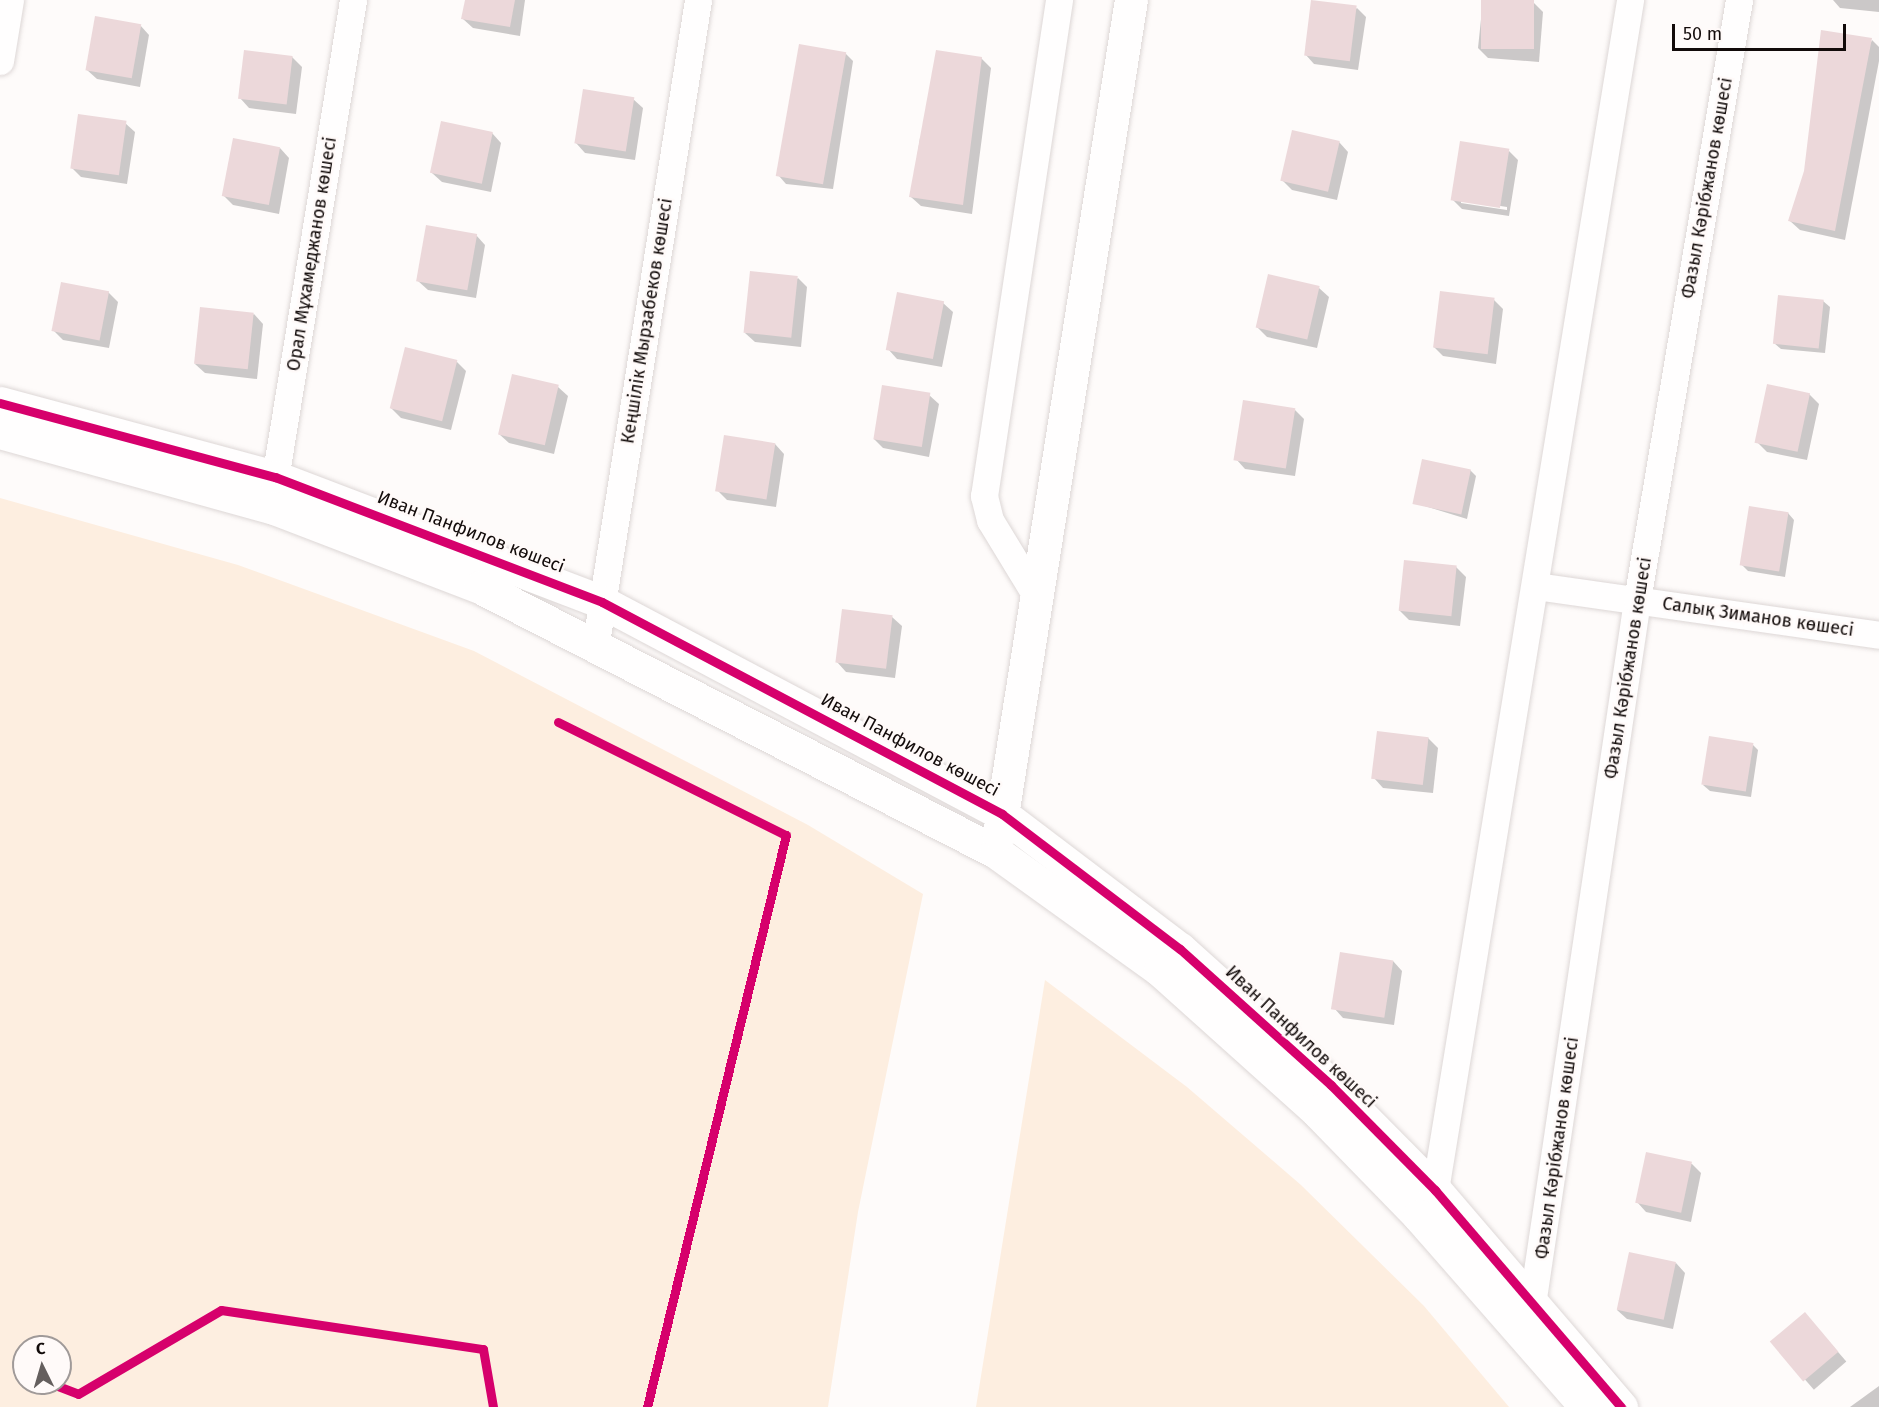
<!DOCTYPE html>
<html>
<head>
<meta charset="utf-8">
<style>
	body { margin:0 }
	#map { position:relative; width:1879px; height:1407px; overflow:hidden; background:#fefbfa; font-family:"Fira Sans",sans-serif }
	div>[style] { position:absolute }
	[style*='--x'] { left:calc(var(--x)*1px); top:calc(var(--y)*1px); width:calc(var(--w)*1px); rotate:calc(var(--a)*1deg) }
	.green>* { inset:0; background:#fdeee0 }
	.shadow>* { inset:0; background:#0003; transform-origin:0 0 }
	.building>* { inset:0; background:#ecd8da; transform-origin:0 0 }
	.roads { filter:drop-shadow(0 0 2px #ddd7d6) drop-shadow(0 0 2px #ddd7d6) }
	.minor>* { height:27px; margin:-13.5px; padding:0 13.5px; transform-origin:13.5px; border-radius:13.5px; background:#fffefe }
	.tertiary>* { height:33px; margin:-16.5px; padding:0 16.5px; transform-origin:16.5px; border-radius:16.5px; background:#fffefe }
	.cycleway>* { height:9px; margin:-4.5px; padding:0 4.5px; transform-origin:4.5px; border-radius:4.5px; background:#d6006c }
	span { translate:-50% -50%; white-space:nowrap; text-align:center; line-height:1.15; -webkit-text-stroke:5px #fffaf9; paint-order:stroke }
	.street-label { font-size:18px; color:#120b0a }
	.north { position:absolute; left:12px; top:1335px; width:60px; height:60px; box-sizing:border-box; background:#fffaf9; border:2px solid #a09a99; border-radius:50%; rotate:355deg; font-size:16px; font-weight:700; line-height:24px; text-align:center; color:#120b0a }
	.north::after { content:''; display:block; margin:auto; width:21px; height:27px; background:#655f5e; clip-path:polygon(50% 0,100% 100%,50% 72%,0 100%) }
	.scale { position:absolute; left:1672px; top:24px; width:174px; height:27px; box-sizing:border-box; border:3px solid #120b0a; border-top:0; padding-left:8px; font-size:18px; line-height:21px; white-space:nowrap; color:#120b0a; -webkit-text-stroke:4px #fffaf9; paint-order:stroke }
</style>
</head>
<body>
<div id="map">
	<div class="green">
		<i style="clip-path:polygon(evenodd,0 498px,238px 565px,474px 651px,808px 825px,923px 894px,858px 1212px,828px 1407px,0 1407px,0 498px,24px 1347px,60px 1347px,60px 1383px,24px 1383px,24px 1347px)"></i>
		<i style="clip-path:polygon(1045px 980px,1187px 1087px,1301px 1185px,1424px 1306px,1509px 1407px,976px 1407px)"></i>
	</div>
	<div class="shadow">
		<i style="clip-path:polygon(466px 0,525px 0,520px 36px,473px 28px,463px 19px)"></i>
		<i style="clip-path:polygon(1483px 0,1533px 2px,1543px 12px,1539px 62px,1488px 58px,1478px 48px)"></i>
		<i style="clip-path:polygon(1833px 0,1879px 0,1879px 12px,1840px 8px)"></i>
		<i style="clip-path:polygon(1357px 8px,1366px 17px,1358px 70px,1314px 64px,1305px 54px)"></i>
		<i style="clip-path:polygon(140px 25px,149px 35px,140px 87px,97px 79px,87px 70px)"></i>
		<i style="clip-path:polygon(1872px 40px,1879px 47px,1879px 61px,1845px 240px,1800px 230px,1790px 221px)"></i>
		<i style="clip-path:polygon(845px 53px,853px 61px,833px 189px,786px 184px,779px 176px)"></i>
		<i style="clip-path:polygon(292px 57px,302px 67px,296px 114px,249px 108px,240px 98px)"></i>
		<i style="clip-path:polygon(981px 58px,991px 68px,972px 214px,921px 206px,911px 197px,920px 138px,925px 139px)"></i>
		<i style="clip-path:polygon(633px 99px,643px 108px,635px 160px,585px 153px,576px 143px)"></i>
		<i style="clip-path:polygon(125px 123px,135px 132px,127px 184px,81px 177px,71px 167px)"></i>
		<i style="clip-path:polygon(492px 133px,501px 143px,491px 192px,442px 182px,432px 173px)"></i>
		<i style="clip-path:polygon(1339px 142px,1348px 152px,1337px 200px,1292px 190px,1282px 180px)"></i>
		<i style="clip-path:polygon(280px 148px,289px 158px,279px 214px,233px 205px,224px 196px)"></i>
		<i style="clip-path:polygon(evenodd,1509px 151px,1518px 160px,1509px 216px,1462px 209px,1452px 199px,1509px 151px,1461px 200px,1507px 207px,1507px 210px,1461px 203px,1461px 200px)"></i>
		<i style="clip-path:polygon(476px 235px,485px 245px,476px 298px,428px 290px,418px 281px)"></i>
		<i style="clip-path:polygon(798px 278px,807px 287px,801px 347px,755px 342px,745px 333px)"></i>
		<i style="clip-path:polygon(1319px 288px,1329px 297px,1317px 348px,1267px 337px,1257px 327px)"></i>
		<i style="clip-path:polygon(108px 292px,118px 302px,109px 348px,63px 340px,54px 331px)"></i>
		<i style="clip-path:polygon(1494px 300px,1503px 309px,1496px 364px,1443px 356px,1434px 347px)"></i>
		<i style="clip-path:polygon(1823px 301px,1830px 307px,1825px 353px,1781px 349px,1774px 343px)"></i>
		<i style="clip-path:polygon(943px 303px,953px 312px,942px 367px,897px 359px,888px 349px)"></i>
		<i style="clip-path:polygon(254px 314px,263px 324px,257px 379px,205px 373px,195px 364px)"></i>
		<i style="clip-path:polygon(406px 349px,457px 362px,466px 371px,451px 430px,401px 418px,391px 408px)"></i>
		<i style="clip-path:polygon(558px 387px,568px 396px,554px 454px,509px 443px,499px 434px)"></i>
		<i style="clip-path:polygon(1809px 394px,1819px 404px,1807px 460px,1767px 452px,1757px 442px)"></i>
		<i style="clip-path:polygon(929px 395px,939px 404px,929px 457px,883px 448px,874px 439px)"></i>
		<i style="clip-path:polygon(1295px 410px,1304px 419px,1295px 476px,1245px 469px,1236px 459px)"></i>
		<i style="clip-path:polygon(775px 444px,784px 454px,776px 507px,727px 500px,717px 490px)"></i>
		<i style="clip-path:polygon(1470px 470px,1476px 476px,1467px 519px,1415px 503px)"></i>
		<i style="clip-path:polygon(1788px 513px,1794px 520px,1785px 577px,1748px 571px,1742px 565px)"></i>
		<i style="clip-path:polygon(1456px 567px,1466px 577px,1460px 626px,1409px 620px,1399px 610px)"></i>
		<i style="clip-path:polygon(892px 617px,902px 626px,895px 678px,846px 672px,837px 662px)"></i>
		<i style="clip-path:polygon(1428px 738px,1438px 748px,1433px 793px,1383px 788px,1374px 778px)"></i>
		<i style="clip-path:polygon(1752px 744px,1758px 750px,1751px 797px,1710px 791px,1703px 785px)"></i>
		<i style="clip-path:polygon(1393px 961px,1402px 971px,1394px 1025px,1343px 1018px,1334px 1008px)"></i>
		<i style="clip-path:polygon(1647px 1154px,1692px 1164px,1701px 1173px,1691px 1222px,1646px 1212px,1637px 1202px)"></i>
		<i style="clip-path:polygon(1676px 1263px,1685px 1273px,1673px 1329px,1627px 1319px,1617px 1310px)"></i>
		<i style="left:1805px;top:1314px;width:63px;height:43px;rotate:49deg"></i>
		<i style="clip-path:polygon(1879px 1386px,1879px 1407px,1850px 1407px)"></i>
	</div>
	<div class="building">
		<i style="clip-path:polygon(465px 0,515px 0,510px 27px,461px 19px)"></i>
		<i style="left:1311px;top:0;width:46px;height:56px;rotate:7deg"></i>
		<i style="left:1481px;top:0;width:53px;height:49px"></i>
		<i style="left:95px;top:16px;width:47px;height:55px;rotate:10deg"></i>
		<i style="clip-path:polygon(1821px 30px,1872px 38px,1835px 231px,1788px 221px,1804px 171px)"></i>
		<i style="left:799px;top:44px;width:48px;height:134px;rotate:10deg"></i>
		<i style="left:244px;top:50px;width:49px;height:49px;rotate:7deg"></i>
		<i style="clip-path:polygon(936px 50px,982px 57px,963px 205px,909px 197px)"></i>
		<i style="left:583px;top:89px;width:52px;height:55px;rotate:9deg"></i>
		<i style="left:78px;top:114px;width:49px;height:55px;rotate:8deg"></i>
		<i style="left:441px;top:121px;width:53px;height:53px;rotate:12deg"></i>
		<i style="left:1292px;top:130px;width:49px;height:52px;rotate:13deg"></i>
		<i style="left:233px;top:138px;width:48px;height:59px;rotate:11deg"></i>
		<i style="left:1460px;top:141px;width:50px;height:60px;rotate:9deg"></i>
		<i style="left:426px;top:225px;width:52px;height:57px;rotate:10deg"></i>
		<i style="left:750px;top:271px;width:48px;height:62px;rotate:6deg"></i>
		<i style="left:1268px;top:274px;width:53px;height:55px;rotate:13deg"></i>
		<i style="left:61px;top:282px;width:49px;height:50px;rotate:11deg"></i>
		<i style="left:1440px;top:291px;width:55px;height:57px;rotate:7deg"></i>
		<i style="left:897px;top:292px;width:48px;height:59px;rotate:11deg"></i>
		<i style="left:1778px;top:295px;width:46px;height:49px;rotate:6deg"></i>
		<i style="left:200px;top:307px;width:54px;height:57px;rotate:6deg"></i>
		<i style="left:405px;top:347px;width:54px;height:63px;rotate:14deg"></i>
		<i style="left:512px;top:374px;width:48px;height:62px;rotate:13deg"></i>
		<i style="left:1767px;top:384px;width:44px;height:60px;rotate:12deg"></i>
		<i style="left:882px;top:385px;width:49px;height:55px;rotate:9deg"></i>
		<i style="left:1243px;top:400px;width:53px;height:61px;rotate:9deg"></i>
		<i style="left:724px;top:435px;width:52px;height:57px;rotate:9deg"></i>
		<i style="left:1422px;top:459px;width:50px;height:46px;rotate:12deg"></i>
		<i style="left:1749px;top:506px;width:40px;height:60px;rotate:9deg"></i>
		<i style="left:1404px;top:560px;width:53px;height:51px;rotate:6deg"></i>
		<i style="left:842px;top:609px;width:51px;height:54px;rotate:7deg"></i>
		<i style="left:1377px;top:731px;width:52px;height:48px;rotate:7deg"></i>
		<i style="left:1709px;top:736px;width:45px;height:49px;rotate:9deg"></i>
		<i style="left:1340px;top:952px;width:54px;height:58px;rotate:9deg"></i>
		<i style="left:1646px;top:1152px;width:47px;height:52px;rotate:12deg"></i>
		<i style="left:1629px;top:1252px;width:48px;height:59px;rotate:12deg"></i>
		<i style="left:1805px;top:1312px;width:52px;height:46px;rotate:50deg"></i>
	</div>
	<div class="roads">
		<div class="minor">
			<i style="--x:0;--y:61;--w:62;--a:-80.7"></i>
			<i style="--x:272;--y:497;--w:504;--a:-80.74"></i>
			<i style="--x:1536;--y:586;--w:346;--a:8.1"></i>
			<i style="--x:1038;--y:599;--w:92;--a:-121.3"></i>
			<i style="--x:990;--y:520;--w:25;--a:-104"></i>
			<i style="--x:984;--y:496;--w:502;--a:-81.4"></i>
			<i style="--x:596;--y:642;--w:650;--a:-80.97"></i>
			<i style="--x:1426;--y:1205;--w:17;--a:-59"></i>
			<i style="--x:1435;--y:1190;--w:1206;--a:-80.69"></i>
			<i style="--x:1530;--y:1318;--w:726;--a:-81.52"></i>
			<i style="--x:1637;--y:600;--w:609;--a:-80.35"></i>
		</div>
		<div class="tertiary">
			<i style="--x:0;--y:403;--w:285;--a:15.1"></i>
			<i style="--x:275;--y:477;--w:350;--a:20.9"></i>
			<i style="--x:602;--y:602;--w:453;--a:27.9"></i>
			<i style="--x:1002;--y:814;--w:223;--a:37.2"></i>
			<i style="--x:1180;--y:949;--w:203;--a:42"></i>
			<i style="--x:1331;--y:1085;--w:148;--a:45.3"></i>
			<i style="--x:1435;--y:1190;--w:286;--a:49.4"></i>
			<i style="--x:0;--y:432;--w:284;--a:15.5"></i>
			<i style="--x:274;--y:508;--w:221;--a:21"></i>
			<i style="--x:480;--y:587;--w:580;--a:27.18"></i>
			<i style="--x:996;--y:852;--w:202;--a:35.7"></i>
			<i style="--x:1160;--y:970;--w:211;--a:41.9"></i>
			<i style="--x:1317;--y:1111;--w:146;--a:45.8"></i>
			<i style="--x:1419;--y:1216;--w:254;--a:48.8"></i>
			<i style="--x:999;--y:834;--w:844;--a:-81.01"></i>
		</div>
	</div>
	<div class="cycleway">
		<i style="--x:0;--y:403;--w:285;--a:15.1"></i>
		<i style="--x:275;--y:477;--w:350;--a:20.9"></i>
		<i style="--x:602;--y:602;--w:453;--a:27.9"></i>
		<i style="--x:1002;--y:814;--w:223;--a:37.2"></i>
		<i style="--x:1180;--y:949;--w:203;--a:42"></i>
		<i style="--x:1331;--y:1085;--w:148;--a:45.3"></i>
		<i style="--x:1435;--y:1190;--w:286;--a:49.4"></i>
		<i style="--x:558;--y:722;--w:254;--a:26.4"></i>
		<i style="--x:786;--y:835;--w:589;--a:103.66"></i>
		<i style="--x:50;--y:1383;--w:30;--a:21"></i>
		<i style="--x:78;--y:1394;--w:166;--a:-30.4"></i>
		<i style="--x:221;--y:1310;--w:265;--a:8.5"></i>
		<i style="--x:483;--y:1349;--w:59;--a:80.2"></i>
	</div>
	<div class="street-label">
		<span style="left:1707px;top:188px;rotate:-80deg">Фазыл Кәрібжанов көшесі</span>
		<span style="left:312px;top:254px;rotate:-81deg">Орал Мұхамеджанов көшесі</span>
		<span style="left:647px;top:321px;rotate:-81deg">Кеңшілік Мырзабеков көшесі</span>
		<span style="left:471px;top:532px;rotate:21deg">Иван Панфилов көшесі</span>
		<span style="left:1758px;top:617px;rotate:8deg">Салық Зиманов көшесі</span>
		<span style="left:1628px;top:668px;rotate:-81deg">Фазыл Кәрібжанов көшесі</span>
		<span style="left:910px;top:745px;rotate:28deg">Иван Панфилов көшесі</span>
		<span style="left:1301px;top:1037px;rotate:43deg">Иван Панфилов көшесі</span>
		<span style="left:1557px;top:1148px;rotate:-82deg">Фазыл Кәрібжанов көшесі</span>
	</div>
	<div class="north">С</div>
	<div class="scale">50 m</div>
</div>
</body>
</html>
